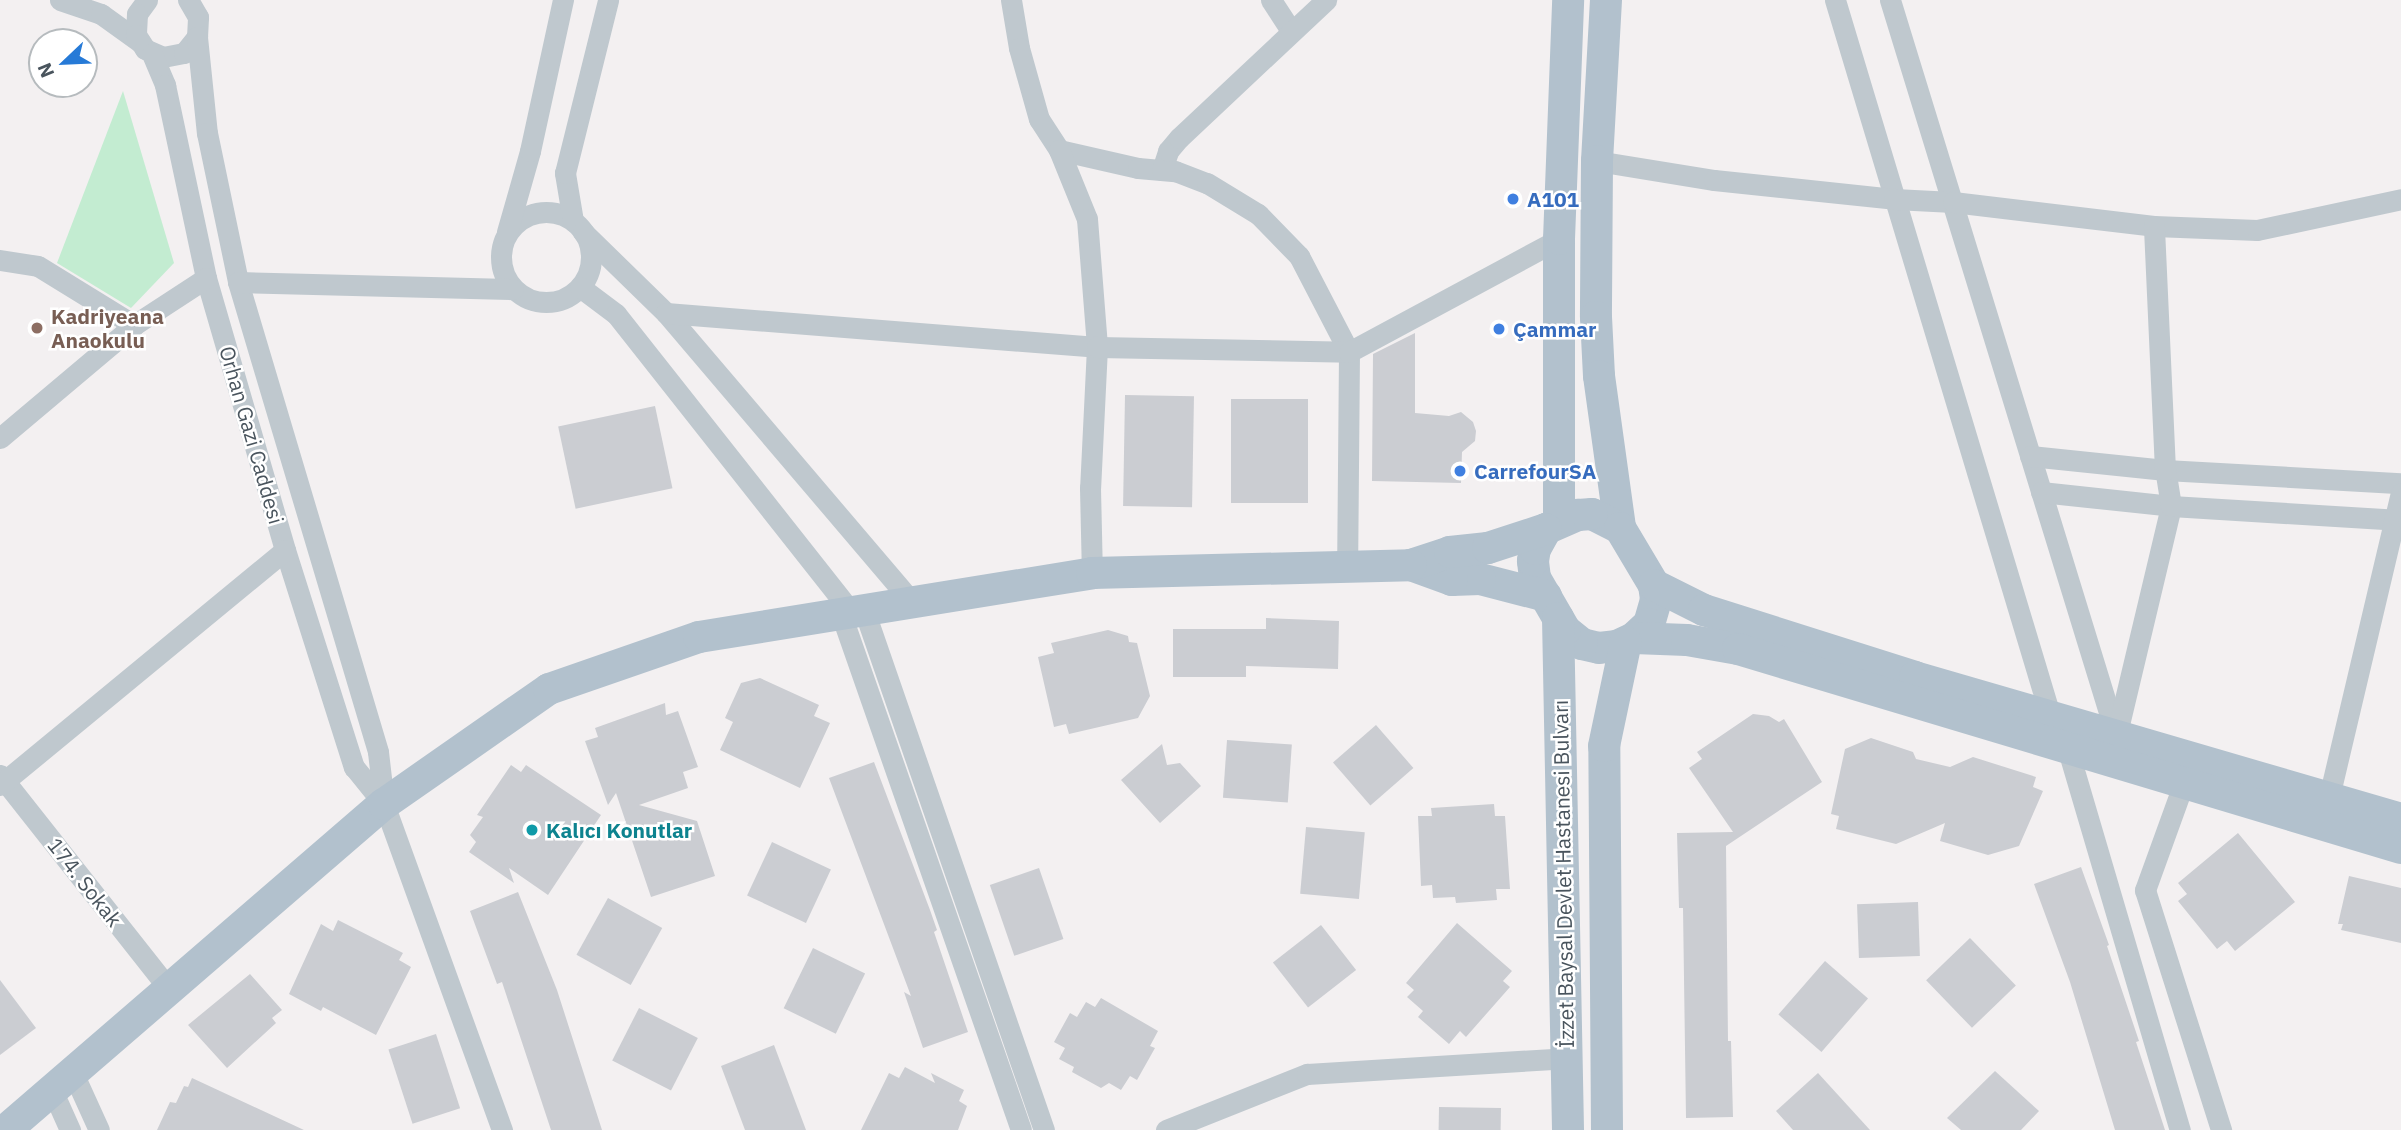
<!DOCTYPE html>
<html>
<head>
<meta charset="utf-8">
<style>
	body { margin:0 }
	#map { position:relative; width:2401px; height:1130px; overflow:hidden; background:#f3f0f1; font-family:"IBM Plex Sans",sans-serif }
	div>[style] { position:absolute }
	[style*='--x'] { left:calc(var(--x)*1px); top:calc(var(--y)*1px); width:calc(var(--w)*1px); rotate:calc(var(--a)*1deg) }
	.green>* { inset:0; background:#c3ecd1 }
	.building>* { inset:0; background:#cbcdd2; transform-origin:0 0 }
	.street>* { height:21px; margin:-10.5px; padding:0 10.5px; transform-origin:10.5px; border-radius:10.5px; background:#bfc8ce }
	.street>.ring { margin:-10.5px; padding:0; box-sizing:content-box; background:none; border:21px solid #bfc8ce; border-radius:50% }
	.primary>* { height:32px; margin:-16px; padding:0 16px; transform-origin:16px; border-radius:16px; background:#b2c1cd }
	.dots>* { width:19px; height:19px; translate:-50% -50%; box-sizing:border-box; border:4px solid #fff; border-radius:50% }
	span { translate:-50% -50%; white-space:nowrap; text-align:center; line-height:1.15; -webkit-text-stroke:5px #fff; paint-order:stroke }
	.shop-label { font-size:21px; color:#366cbe; font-weight:700 }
	.left { translate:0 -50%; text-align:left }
	.education-label { font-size:21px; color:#785e54; font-weight:700 }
	.street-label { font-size:21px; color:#49545d }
	.culture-label { font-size:21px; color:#0d838f; font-weight:700 }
	.north { position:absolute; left:28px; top:28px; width:70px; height:70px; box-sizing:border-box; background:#fff; border:2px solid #b6bbbe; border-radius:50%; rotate:247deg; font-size:19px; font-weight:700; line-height:28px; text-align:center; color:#49545d }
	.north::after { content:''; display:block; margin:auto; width:24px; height:32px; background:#267ad7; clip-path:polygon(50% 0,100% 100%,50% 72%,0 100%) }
</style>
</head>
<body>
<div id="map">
	<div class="green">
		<i style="clip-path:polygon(123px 91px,174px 263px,131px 308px,57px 263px)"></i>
	</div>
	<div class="building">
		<i style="clip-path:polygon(1415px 333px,1415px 413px,1449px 416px,1461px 412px,1473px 422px,1476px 431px,1475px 441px,1462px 452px,1461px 483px,1372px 481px,1373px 354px)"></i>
		<i style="left:1125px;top:395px;width:69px;height:111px;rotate:1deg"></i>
		<i style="left:1231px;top:399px;width:77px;height:104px"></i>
		<i style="left:655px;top:406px;width:84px;height:99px;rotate:78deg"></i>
		<i style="clip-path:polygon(1266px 618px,1339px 621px,1338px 669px,1246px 666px,1246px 677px,1173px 677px,1173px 629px,1266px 629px)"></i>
		<i style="clip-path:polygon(1108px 630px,1128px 636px,1129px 642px,1137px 643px,1150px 696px,1138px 718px,1069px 734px,1066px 724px,1054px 727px,1038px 657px,1054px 653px,1051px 643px)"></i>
		<i style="clip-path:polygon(760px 678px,819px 705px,814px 716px,830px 723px,800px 788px,720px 750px,733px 722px,725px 718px,741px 683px)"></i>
		<i style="clip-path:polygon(665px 703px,666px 715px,678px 711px,698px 767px,683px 772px,688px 788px,639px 805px,697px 821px,715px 876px,651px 897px,616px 793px,608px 805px,585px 741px,598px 737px,595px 728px)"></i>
		<i style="clip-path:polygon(1753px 714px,1769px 716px,1779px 722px,1784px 719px,1822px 782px,1726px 846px,1728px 1041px,1731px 1041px,1733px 1117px,1686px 1118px,1683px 908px,1679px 908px,1677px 833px,1733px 832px,1689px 768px,1702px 759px,1697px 752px)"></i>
		<i style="left:1376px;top:725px;width:57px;height:57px;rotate:49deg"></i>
		<i style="clip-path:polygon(1871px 738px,1913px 752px,1916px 759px,1950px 767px,1973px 757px,2036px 777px,2033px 787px,2043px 791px,2019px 846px,1988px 855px,1940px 841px,1945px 823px,1896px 844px,1836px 829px,1839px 816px,1831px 814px,1845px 749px)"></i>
		<i style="left:1227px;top:740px;width:65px;height:58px;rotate:4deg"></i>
		<i style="clip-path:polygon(1162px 744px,1167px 765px,1180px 763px,1201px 786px,1160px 823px,1121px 780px)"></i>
		<i style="clip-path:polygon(874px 762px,930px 910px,937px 930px,934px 932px,968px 1032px,923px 1048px,904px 992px,911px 996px,829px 778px)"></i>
		<i style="clip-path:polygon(511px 765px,521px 772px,526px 765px,601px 815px,548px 895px,509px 868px,514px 883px,469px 852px,476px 842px,470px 835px,483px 817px,477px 815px)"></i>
		<i style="clip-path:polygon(1494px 804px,1495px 816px,1505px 816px,1510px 889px,1496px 889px,1497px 900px,1456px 903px,1455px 897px,1433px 898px,1432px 885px,1421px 886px,1418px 816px,1432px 816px,1431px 808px)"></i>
		<i style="left:1306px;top:827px;width:59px;height:67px;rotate:5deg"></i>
		<i style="clip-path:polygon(2238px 833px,2295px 902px,2235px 951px,2227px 941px,2217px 949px,2178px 901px,2187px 894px,2178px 883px)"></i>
		<i style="left:772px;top:842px;width:65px;height:59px;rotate:25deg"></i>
		<i style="clip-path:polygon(2081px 867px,2109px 945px,2107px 946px,2139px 1041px,2136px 1042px,2165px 1130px,2115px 1130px,2070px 982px,2034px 884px)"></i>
		<i style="left:1039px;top:868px;width:75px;height:52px;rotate:71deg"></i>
		<i style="clip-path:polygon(2349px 876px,2401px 888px,2401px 943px,2341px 930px,2343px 924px,2338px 924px)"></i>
		<i style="clip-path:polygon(518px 892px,557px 990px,602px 1130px,551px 1130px,502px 982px,497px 984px,470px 911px)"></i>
		<i style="left:608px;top:898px;width:62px;height:65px;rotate:29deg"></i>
		<i style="left:1918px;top:902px;width:54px;height:61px;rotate:88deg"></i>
		<i style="clip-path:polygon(338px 920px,403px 953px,399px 960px,411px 967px,376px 1035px,323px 1007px,321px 1011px,289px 994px,321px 924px,333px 931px)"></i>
		<i style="clip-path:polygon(1457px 923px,1512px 971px,1503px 981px,1510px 987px,1466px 1037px,1460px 1031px,1449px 1044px,1418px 1017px,1423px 1011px,1407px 997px,1414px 990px,1406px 983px)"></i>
		<i style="left:1321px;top:925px;width:57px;height:61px;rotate:52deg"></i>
		<i style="left:1970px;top:938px;width:66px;height:61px;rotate:46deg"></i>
		<i style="left:813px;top:948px;width:58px;height:67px;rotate:26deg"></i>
		<i style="left:1825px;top:961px;width:57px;height:71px;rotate:41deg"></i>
		<i style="clip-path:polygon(250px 974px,282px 1010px,272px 1018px,276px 1023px,227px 1068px,188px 1025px)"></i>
		<i style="clip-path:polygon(0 980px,36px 1028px,0 1055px)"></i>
		<i style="clip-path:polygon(1101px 998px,1158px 1031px,1150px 1046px,1155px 1048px,1137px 1080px,1130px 1076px,1121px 1090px,1109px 1083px,1101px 1088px,1072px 1072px,1074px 1067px,1059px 1059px,1065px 1048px,1054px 1042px,1070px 1013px,1077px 1017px,1086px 1002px,1095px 1007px)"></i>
		<i style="left:639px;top:1008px;width:66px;height:59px;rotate:27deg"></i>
		<i style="left:436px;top:1034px;width:78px;height:50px;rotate:72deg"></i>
		<i style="clip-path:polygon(774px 1045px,806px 1130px,745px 1130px,721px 1066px)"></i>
		<i style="clip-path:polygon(905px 1067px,935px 1083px,931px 1073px,964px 1090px,959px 1101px,967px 1106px,958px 1130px,861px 1130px,889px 1073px,899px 1078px)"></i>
		<i style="clip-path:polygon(1995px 1071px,2039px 1111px,2021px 1130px,1961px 1130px,1947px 1118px)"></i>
		<i style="clip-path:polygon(1818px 1073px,1870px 1130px,1793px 1130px,1776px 1111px)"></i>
		<i style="clip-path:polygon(192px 1078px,304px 1130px,157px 1130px,170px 1102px,176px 1103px,184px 1086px,188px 1087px)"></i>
		<i style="left:1439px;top:1107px;width:62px;height:23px;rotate:1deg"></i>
	</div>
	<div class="street">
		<i style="--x:60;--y:0;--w:43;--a:18.9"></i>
		<i style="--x:101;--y:14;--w:48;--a:35.7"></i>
		<i style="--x:147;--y:0;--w:17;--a:126"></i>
		<i style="--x:137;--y:14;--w:21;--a:93"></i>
		<i style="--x:136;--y:35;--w:17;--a:57"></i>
		<i style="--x:145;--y:49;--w:20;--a:24"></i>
		<i style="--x:163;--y:57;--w:21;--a:-11"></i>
		<i style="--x:184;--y:53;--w:21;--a:-51"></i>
		<i style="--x:197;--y:37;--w:20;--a:-87"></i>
		<i style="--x:198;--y:17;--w:20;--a:-120"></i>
		<i style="--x:1011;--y:0;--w:49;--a:80.5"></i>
		<i style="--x:1019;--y:48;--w:74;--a:74.3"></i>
		<i style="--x:1039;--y:119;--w:37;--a:57"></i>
		<i style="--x:1059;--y:150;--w:81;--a:12.8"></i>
		<i style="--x:1138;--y:168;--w:37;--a:5"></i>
		<i style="--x:1175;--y:171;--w:34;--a:21"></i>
		<i style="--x:1207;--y:183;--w:60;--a:31.3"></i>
		<i style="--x:1258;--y:214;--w:59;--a:45.7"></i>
		<i style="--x:1299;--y:256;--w:108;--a:62.5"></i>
		<i style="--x:1349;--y:352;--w:215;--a:90.5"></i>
		<i style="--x:1271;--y:0;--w:37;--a:57"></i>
		<i style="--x:1835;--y:0;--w:747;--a:73.26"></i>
		<i style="--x:1890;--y:0;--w:769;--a:72.91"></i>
		<i style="--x:197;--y:37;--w:97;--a:84.1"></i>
		<i style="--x:207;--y:133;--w:152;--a:78.2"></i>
		<i style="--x:238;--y:282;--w:490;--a:73.4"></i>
		<i style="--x:378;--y:752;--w:52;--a:83.4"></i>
		<i style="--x:384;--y:804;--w:347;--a:70.1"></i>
		<i style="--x:152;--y:54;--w:34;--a:67"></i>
		<i style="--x:165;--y:85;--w:197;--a:78"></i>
		<i style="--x:206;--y:278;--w:283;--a:73.8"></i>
		<i style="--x:285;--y:550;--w:228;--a:72.4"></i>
		<i style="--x:354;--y:767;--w:48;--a:51"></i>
		<i style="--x:1059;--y:150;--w:74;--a:67.9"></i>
		<i style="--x:1087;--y:219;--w:128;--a:85.5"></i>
		<i style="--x:1097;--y:347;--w:141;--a:92.8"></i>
		<i style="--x:1090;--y:488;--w:85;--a:88.7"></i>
		<i style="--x:1597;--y:161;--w:119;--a:9.2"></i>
		<i style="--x:1714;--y:180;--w:181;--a:6"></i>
		<i style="--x:1894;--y:199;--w:59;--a:2.9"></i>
		<i style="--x:1953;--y:202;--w:202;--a:6.8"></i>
		<i style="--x:2154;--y:226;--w:103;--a:2.2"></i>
		<i style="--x:2257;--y:230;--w:147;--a:-12.1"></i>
		<i style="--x:1162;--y:170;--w:20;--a:-72"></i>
		<i style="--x:1168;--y:151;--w:17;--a:-50"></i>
		<i style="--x:1179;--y:138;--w:202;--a:-43.2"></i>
		<i class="ring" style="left:501px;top:212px;width:69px;height:69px"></i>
		<i style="--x:573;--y:221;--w:49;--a:-99.5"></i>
		<i style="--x:565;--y:173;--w:178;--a:-76"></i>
		<i style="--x:507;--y:232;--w:84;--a:-74.1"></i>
		<i style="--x:530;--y:151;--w:155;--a:-77.7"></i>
		<i style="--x:583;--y:232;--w:116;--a:44.3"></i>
		<i style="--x:666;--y:313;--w:380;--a:49.6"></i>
		<i style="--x:0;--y:260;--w:38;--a:9"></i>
		<i style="--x:38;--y:266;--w:113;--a:31.6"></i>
		<i style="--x:238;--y:282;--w:275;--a:1.5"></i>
		<i style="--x:580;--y:287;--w:45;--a:36.9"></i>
		<i style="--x:616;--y:314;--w:380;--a:51.7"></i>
		<i style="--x:666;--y:313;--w:432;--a:4.5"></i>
		<i style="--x:1097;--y:347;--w:252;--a:1.1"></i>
		<i style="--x:1349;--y:352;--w:238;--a:-28.3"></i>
		<i style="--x:0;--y:438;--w:175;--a:-40.1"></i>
		<i style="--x:134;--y:325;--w:86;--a:-33.1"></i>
		<i style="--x:2030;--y:456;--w:136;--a:5.9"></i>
		<i style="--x:2165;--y:470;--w:236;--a:3.2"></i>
		<i style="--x:2041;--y:492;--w:131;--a:6.1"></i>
		<i style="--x:2171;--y:506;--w:230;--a:3.5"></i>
		<i style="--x:864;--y:610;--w:550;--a:70.91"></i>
		<i style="--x:841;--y:614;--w:546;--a:70.77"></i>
		<i style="--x:2117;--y:733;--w:233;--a:-76.6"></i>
		<i style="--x:2171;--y:506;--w:36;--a:-99"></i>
		<i style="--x:2165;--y:470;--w:244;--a:-92.6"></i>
		<i style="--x:2068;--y:750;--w:396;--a:73.6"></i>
		<i style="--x:0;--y:775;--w:274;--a:51.7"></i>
		<i style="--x:0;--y:785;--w:369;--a:-39.5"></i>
		<i style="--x:2183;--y:785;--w:112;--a:109.9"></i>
		<i style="--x:2145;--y:890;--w:252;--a:72.4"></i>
		<i style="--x:2329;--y:797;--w:312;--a:-76.7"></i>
		<i style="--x:74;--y:1075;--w:60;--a:65.6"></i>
		<i style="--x:53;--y:1092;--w:42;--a:65.9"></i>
		<i style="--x:1166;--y:1130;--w:152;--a:-21.7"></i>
		<i style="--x:1307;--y:1074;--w:259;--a:-3.5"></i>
	</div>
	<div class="primary">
		<i style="--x:1606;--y:0;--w:161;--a:93.2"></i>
		<i style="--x:1597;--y:161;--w:156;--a:90.4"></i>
		<i style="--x:1596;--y:317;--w:59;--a:87.1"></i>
		<i style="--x:1599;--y:376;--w:153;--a:82.1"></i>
		<i style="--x:1592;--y:514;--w:31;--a:27"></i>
		<i style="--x:1620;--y:528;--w:66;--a:59.2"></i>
		<i style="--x:1654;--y:585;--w:15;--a:82"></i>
		<i style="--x:1656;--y:600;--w:25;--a:106"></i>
		<i style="--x:1649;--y:624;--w:21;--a:137"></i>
		<i style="--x:1634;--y:638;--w:19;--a:155"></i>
		<i style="--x:1617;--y:646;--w:18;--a:174"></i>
		<i style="--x:1599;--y:648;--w:17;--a:-167"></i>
		<i style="--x:1582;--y:644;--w:22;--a:-141"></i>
		<i style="--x:1565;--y:630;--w:60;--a:-120"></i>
		<i style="--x:1535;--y:578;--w:17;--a:-97"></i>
		<i style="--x:1533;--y:561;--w:12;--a:-81"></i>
		<i style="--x:1535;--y:549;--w:23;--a:-61"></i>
		<i style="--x:1546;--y:529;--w:35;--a:-24"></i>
		<i style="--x:1578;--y:515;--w:14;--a:-4"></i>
		<i style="--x:1559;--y:521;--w:282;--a:-90"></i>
		<i style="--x:1559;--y:239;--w:239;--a:-87.8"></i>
		<i style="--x:1654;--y:585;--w:56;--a:26.6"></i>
		<i style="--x:1704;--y:610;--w:221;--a:17.6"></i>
		<i style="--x:1915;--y:677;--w:506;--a:16.29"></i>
		<i style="--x:1546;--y:596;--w:68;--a:-165.6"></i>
		<i style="--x:1480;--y:579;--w:28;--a:178"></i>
		<i style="--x:1452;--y:580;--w:44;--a:-159.9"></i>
		<i style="--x:1411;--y:565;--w:41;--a:-18.4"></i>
		<i style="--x:1450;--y:552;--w:38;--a:-6"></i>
		<i style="--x:1488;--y:548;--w:61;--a:-18.1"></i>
		<i style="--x:1558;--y:618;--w:512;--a:88.88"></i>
		<i style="--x:1634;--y:638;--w:53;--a:2.2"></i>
		<i style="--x:1687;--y:640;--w:52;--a:10"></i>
		<i style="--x:1738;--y:649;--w:692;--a:16.71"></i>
		<i style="--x:6;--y:1130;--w:499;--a:-40.8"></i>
		<i style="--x:384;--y:804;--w:201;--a:-34.9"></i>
		<i style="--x:549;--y:689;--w:159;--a:-19.1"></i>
		<i style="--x:699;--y:637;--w:398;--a:-9.2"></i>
		<i style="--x:1092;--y:573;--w:319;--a:-1.4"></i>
		<i style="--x:1607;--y:1130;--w:384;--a:-90.4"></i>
		<i style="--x:1604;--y:746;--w:106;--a:-78.1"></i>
	</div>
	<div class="dots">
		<i style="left:1513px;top:199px;background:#3f7fe0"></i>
		<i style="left:37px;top:328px;background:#8d6e63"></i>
		<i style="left:1499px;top:329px;background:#3f7fe0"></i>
		<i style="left:1460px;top:471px;background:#3f7fe0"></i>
		<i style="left:532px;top:830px;background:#0f9aa8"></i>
	</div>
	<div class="shop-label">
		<span class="left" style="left:1527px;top:199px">A101</span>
		<span class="left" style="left:1513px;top:329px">Çammar</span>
		<span class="left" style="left:1474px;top:471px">CarrefourSA</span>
	</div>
	<div class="education-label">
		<span class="left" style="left:51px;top:328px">Kadriyeana<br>Anaokulu</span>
	</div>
	<div class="street-label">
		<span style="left:252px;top:435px;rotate:74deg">Orhan Gazi Caddesi</span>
		<span style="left:1563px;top:874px;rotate:-91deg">İzzet Baysal Devlet Hastanesi Bulvarı</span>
		<span style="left:85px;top:882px;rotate:52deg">174. Sokak</span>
	</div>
	<div class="culture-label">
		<span class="left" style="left:546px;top:830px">Kalıcı Konutlar</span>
	</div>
	<div class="north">N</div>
</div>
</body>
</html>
